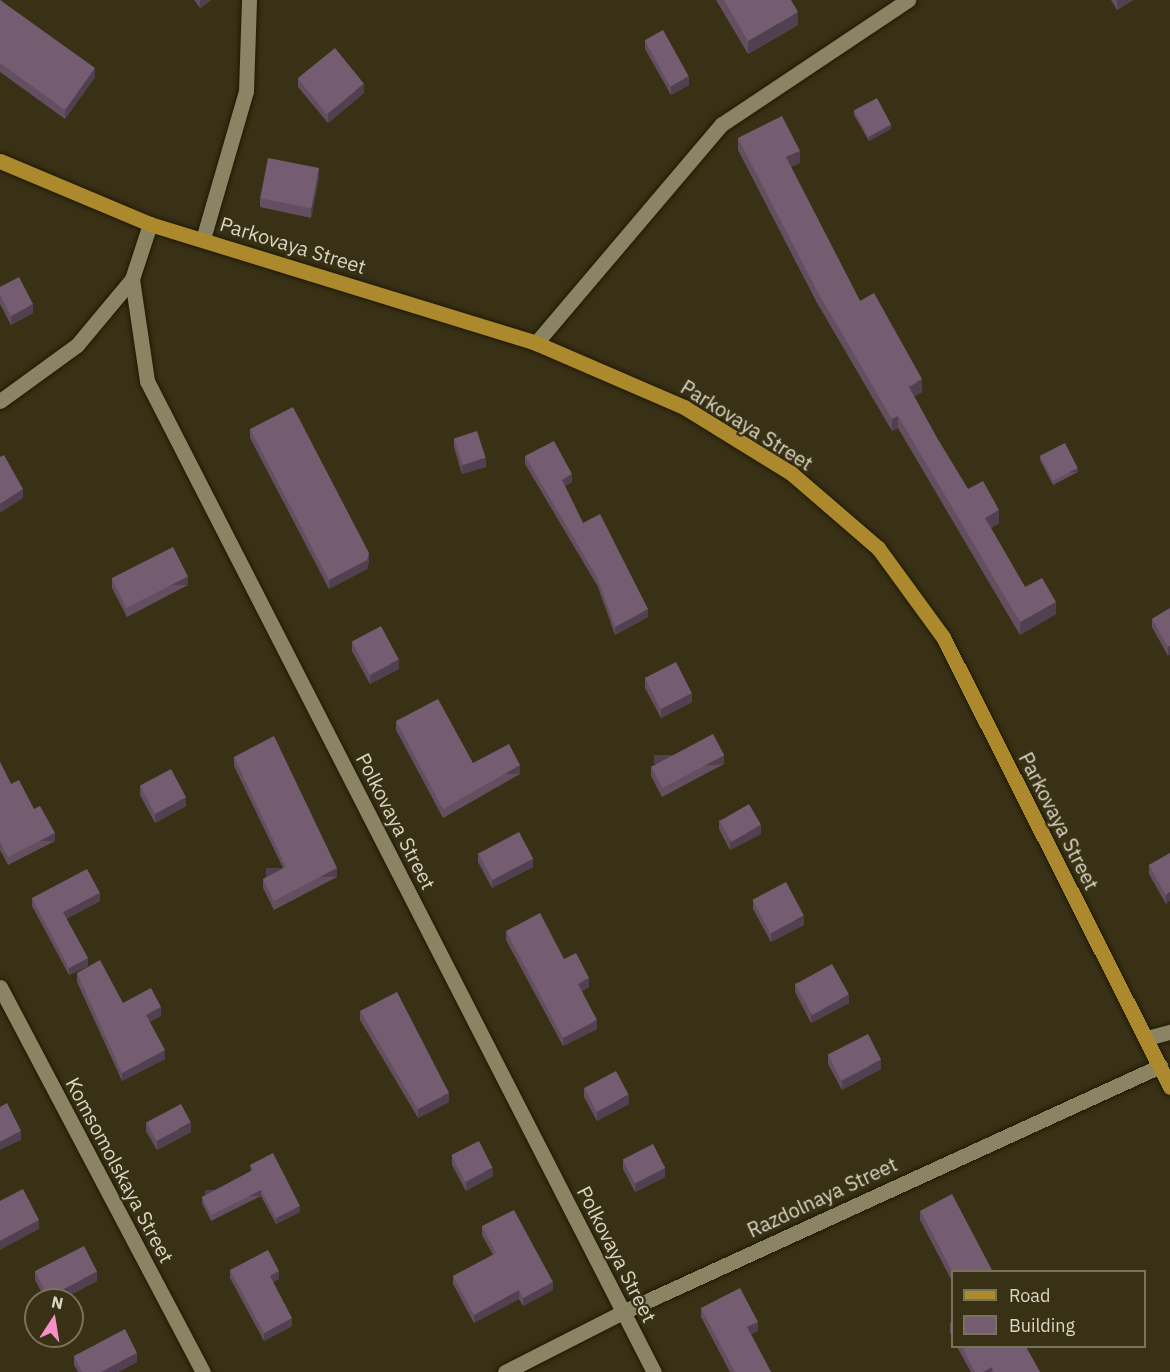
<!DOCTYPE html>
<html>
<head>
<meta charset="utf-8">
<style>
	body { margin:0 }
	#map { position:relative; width:1170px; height:1372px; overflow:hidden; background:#383115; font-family:"IBM Plex Sans",sans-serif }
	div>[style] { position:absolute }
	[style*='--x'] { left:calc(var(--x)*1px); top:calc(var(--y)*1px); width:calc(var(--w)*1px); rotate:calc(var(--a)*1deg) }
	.roads { filter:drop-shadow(0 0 2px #1f1900) drop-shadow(0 0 2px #1f1900) }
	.minor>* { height:15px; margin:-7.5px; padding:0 7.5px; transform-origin:7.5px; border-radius:7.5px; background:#8a8364 }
	.major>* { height:15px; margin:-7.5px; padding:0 7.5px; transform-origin:7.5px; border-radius:7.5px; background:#ac892d }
	.wall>* { inset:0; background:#644f61 }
	.shaded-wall>* { inset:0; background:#51404f; transform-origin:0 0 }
	.building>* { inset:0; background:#745c71; transform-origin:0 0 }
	span { translate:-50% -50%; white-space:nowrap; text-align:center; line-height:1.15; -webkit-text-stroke:4.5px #383115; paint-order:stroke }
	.street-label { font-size:20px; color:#dad6c6 }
	.legend { position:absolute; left:951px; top:1270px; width:195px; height:78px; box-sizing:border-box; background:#383115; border:2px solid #79735c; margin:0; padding:8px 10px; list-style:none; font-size:18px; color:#dad6c6 }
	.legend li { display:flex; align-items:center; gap:12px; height:30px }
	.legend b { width:30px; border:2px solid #79735c }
	.north { position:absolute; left:24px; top:1288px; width:60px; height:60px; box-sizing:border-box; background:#383115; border:2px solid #79735c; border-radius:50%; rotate:12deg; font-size:16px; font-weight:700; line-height:24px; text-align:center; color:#dad6c6 }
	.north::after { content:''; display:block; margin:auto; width:21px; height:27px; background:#fa8fc7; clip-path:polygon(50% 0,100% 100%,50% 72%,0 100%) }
</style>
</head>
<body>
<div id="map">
	<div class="roads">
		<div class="minor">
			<i style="--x:203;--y:239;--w:154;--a:-73.8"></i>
			<i style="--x:246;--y:91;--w:91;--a:-88.1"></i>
			<i style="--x:132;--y:279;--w:103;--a:81.6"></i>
			<i style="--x:147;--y:381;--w:1113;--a:62.91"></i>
			<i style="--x:536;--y:343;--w:287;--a:-49.7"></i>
			<i style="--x:722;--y:124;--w:224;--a:-33.7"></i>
			<i style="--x:0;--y:401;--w:95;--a:-36"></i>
			<i style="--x:77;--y:345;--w:86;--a:-50.2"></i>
			<i style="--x:132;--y:279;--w:58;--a:-71.9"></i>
			<i style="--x:0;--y:987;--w:435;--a:62.2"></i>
			<i style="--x:1147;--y:1038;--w:24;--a:-15"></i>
			<i style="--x:505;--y:1372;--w:132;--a:-27"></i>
			<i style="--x:623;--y:1312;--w:591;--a:-24.61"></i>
		</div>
		<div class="major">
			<i style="--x:0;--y:161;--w:163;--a:22.8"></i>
			<i style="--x:150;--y:224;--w:404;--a:17.1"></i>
			<i style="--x:536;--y:343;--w:161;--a:23.4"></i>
			<i style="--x:684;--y:407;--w:126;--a:31.7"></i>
			<i style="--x:791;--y:473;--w:115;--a:40.8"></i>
			<i style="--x:878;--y:548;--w:110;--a:53.9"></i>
			<i style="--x:943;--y:637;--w:504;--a:63.23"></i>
		</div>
	</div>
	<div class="wall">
		<i style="clip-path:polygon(0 0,95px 77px,65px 119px,0 72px)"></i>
		<i style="clip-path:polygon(194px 0,211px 0,200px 8px)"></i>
		<i style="clip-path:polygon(716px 0,791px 0,798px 25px,748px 54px)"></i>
		<i style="clip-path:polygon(1111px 0,1133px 0,1117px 10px)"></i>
		<i style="clip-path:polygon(645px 40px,689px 85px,671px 95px,645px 49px)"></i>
		<i style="clip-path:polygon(298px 78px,364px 93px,328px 123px,298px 87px)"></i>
		<i style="clip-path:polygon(854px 110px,891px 129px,869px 141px,854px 115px)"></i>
		<i style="clip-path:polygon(738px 138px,800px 163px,791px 167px,860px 301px,922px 392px,914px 396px,937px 438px,968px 489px,999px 523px,991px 528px,1025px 587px,1056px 614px,1020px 635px,898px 428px,892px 431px,816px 301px,738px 150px)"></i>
		<i style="clip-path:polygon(319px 177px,311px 218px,260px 207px,260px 198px)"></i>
		<i style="clip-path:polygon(0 287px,33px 313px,11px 325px,0 304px)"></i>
		<i style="clip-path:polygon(250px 429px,369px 562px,367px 569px,329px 589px,250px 438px)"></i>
		<i style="clip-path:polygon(454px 438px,486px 467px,462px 474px,454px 447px)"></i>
		<i style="clip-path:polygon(525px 456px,572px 482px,565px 486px,583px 523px,648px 617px,615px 635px,598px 587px,525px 464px)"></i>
		<i style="clip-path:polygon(1040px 456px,1078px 472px,1053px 485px,1040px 460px)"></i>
		<i style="clip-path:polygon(112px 579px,188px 585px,127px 617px,112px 588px)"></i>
		<i style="clip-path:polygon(1170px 608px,1168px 656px,1152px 627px,1152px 619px)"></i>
		<i style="clip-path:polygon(352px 642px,399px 669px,370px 684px,352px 651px)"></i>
		<i style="clip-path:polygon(645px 679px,692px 702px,661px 718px,645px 688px)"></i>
		<i style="clip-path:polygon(396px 721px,473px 763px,520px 774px,443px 818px,396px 730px)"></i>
		<i style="clip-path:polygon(234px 757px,337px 877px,274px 910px,263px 888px,263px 879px,283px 868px,234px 766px)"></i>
		<i style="clip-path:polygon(0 762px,11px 784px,34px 809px,55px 841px,8px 865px,0 850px)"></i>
		<i style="clip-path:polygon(724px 764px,662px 797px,651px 776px,651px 767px)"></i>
		<i style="clip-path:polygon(140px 786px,186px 806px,155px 823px,140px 795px)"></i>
		<i style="clip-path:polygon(719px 820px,761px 834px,730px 850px,719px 829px)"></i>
		<i style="clip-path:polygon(478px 853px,533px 867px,492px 888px,478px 862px)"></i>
		<i style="clip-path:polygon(1170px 853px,1166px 904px,1149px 874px,1149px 865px)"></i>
		<i style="clip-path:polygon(32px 898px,100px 901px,66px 919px,88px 966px,69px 975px,32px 906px)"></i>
		<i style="clip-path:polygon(753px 900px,804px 925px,771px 942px,753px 909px)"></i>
		<i style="clip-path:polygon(506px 931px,589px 987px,582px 991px,597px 1029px,563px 1046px,506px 940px)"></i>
		<i style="clip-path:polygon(77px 973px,123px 1003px,161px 1016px,149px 1022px,165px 1059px,122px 1081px,77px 982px)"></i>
		<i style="clip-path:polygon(795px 983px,849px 1003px,811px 1023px,795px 992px)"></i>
		<i style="clip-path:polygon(360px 1011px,449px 1102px,418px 1118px,360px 1020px)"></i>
		<i style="clip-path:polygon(828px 1055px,881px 1069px,842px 1090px,828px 1064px)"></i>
		<i style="clip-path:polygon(584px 1088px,629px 1104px,597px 1121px,584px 1097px)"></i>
		<i style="clip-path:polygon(146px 1122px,191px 1132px,157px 1150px,146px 1131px)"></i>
		<i style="clip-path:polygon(452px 1156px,493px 1176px,466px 1191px,452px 1165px)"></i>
		<i style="clip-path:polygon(623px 1160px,665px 1177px,635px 1192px,623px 1169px)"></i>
		<i style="clip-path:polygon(250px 1165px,300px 1212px,276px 1224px,261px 1196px,211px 1221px,202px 1203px,202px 1197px,251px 1171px)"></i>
		<i style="clip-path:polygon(920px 1211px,952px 1272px,952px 1281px,920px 1220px)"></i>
		<i style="clip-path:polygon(482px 1226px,553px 1290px,523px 1306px,519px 1299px,474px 1323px,453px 1284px,453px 1276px,493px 1255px,482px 1235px)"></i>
		<i style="clip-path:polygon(230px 1270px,279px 1279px,273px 1282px,292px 1326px,264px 1341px,230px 1278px)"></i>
		<i style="clip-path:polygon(35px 1271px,97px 1281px,61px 1300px,46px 1300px,35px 1280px)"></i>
		<i style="clip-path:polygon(701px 1308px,758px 1331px,751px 1334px,771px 1372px,730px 1372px,701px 1317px)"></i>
		<i style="clip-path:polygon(952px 1322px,952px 1337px,950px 1332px,950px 1323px)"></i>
		<i style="clip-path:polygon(957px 1347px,1026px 1347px,1040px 1372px,971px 1372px)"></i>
		<i style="clip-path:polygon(74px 1356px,137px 1362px,118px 1372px,78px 1372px,74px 1365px)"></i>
	</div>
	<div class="shaded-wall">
		<i style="clip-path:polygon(200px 0,211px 0,200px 8px)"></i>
		<i style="clip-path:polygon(1117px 0,1133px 0,1117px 10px)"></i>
		<i style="clip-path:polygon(798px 12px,798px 25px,748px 54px,748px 41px)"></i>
		<i style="clip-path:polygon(95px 68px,95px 77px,65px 119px,65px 110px)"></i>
		<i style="clip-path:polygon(689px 76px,689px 85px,671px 95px,671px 86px)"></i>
		<i style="clip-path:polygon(364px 84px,364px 93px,328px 123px,328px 114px)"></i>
		<i style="clip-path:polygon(891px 124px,891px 129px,869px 141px,869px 137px)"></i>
		<i style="clip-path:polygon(800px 151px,800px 163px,786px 169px,786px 157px)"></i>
		<i style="clip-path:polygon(319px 168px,319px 177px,311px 218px,311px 209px)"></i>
		<i style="clip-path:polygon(33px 304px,33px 313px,11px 325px,11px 316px)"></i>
		<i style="clip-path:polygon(922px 379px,922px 392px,909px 399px,909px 387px)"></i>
		<i style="clip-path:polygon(898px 416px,898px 428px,892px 431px,892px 419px)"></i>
		<i style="clip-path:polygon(486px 458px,486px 467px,462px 474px,462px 465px)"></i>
		<i style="left:1078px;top:468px;width:4px;height:28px;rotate:90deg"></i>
		<i style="clip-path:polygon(572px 474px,572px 482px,562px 488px,562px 480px)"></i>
		<i style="clip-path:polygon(23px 489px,23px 498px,0 513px,0 504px)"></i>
		<i style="clip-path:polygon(999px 510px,999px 523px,985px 531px,985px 518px)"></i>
		<i style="clip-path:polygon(369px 553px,369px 562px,367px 569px,329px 589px,329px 580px)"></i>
		<i style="left:188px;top:576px;width:9px;height:69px;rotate:90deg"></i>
		<i style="clip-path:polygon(1056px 602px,1056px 614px,1020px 635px,1020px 622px)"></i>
		<i style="clip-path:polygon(648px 609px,648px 617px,615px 635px,615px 627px)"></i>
		<i style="clip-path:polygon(1170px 646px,1170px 655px,1168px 656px,1168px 647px)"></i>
		<i style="clip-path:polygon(399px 660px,399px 669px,370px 684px,370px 675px)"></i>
		<i style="clip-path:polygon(692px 693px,692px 702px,661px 718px,661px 709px)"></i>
		<i style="left:724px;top:755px;width:9px;height:70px;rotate:90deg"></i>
		<i style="left:520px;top:765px;width:9px;height:89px;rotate:90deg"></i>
		<i style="clip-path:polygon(186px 797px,186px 806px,155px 823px,155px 814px)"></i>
		<i style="clip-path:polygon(761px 825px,761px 834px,730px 850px,730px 841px)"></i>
		<i style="left:55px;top:833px;width:8px;height:53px;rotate:90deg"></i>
		<i style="clip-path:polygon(533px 858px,533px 867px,492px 888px,492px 879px)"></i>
		<i style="left:337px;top:868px;width:9px;height:71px;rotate:90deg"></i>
		<i style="clip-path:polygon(1170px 892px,1170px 901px,1166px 904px,1166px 895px)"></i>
		<i style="clip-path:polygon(100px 893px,100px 901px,63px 920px,63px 912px)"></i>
		<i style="clip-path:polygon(804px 916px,804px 925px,771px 942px,771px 933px)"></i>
		<i style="clip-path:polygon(88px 958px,88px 966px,69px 975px,69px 968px)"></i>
		<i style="clip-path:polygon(589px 978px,589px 987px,578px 992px,578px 984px)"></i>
		<i style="clip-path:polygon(849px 995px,849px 1003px,811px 1023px,811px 1014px)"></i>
		<i style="clip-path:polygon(161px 1007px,161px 1016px,146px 1024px,146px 1015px)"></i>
		<i style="clip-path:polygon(597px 1020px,597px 1029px,563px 1046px,563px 1038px)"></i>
		<i style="clip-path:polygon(165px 1050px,165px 1059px,122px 1081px,122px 1073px)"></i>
		<i style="clip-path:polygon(881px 1060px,881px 1069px,842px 1090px,842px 1081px)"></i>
		<i style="clip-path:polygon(449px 1093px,449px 1102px,418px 1118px,418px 1109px)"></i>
		<i style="clip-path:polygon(629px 1095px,629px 1104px,597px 1121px,597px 1112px)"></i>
		<i style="clip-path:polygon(191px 1123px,191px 1132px,157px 1150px,157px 1141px)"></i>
		<i style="clip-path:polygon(21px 1131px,21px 1140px,0 1150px,0 1142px)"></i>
		<i style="clip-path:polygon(493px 1168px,493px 1176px,466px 1191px,466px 1182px)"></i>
		<i style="clip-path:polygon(665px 1168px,665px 1177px,635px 1192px,635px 1183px)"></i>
		<i style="left:261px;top:1190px;width:6px;height:56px;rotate:90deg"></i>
		<i style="clip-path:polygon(300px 1206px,300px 1212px,276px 1224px,276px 1218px)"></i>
		<i style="clip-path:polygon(39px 1220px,39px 1229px,0 1250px,0 1241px)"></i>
		<i style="clip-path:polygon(279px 1271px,279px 1279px,270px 1284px,270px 1276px)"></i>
		<i style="clip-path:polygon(97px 1272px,97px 1281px,61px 1300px,49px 1300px,49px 1297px)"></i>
		<i style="clip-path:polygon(553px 1282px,553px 1290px,523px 1306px,523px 1298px)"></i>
		<i style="clip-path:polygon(519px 1290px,519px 1299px,474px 1323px,474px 1315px)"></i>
		<i style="clip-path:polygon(292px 1318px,292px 1326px,264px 1341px,264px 1333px)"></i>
		<i style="clip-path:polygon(758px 1322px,758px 1331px,747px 1336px,747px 1327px)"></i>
		<i style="clip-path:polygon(137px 1353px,137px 1362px,118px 1372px,101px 1372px)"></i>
		<i style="clip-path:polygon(992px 1367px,992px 1372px,983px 1372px)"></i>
	</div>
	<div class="building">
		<i style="clip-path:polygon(0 0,95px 68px,65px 110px,0 63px)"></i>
		<i style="clip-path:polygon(724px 0,791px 0,798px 12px,748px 41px)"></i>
		<i style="left:663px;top:30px;width:53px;height:21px;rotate:61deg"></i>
		<i style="left:335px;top:48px;width:46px;height:48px;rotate:51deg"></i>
		<i style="left:877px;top:98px;width:30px;height:26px;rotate:62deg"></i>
		<i style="clip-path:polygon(782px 116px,800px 151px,786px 157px,860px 301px,874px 293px,922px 379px,909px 387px,937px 438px,968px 489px,983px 481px,999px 510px,985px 518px,1025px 587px,1042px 578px,1056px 602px,1020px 622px,898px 416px,892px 419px,816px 289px,738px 138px)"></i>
		<i style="left:268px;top:158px;width:52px;height:41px;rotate:11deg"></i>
		<i style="clip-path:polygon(19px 277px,33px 304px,11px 316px,0 295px,0 287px)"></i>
		<i style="clip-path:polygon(293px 407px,369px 553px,367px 560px,329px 580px,250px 429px)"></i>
		<i style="left:477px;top:431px;width:28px;height:24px;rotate:72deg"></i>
		<i style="clip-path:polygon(554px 441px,572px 474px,562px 480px,583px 523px,600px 514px,648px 609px,615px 627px,598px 579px,525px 456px)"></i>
		<i style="left:1065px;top:443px;width:28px;height:28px;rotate:63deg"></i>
		<i style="clip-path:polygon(4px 455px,23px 489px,0 504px,0 457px)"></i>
		<i style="left:173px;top:547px;width:33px;height:69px;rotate:63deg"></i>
		<i style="clip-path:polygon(1170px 608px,1170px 646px,1168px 647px,1152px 619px)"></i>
		<i style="left:381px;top:626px;width:38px;height:33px;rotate:62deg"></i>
		<i style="left:676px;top:662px;width:35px;height:35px;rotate:63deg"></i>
		<i style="clip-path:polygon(438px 699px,473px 763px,509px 744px,520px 765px,443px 809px,396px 721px)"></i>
		<i style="left:713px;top:734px;width:24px;height:70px;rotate:62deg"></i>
		<i style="clip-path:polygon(274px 736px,337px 868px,274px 901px,263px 879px,286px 867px,234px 757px)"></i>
		<i style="clip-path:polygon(0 762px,11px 784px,19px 780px,34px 809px,40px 806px,55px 833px,8px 857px,0 842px)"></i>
		<i style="left:171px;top:769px;width:32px;height:35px;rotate:62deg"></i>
		<i style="left:749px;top:804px;width:24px;height:34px;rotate:60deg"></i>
		<i style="left:519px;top:832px;width:30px;height:46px;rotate:62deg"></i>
		<i style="clip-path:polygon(1170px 853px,1170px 892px,1166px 895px,1149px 865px)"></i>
		<i style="clip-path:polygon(87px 869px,100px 893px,63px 912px,88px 958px,69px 968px,32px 898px)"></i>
		<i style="left:786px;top:882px;width:38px;height:38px;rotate:62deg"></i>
		<i style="clip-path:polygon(540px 913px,564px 959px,576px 953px,589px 978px,578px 984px,597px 1020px,563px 1038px,506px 931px)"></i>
		<i style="clip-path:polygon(100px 960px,123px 1003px,151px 988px,161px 1007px,146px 1015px,165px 1050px,122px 1073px,77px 973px)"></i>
		<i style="left:832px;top:964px;width:35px;height:42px;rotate:61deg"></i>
		<i style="clip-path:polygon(397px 992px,449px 1093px,418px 1109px,360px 1011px)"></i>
		<i style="left:868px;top:1034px;width:29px;height:45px;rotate:63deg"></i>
		<i style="left:616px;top:1071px;width:27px;height:36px;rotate:62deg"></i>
		<i style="clip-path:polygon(7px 1103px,21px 1131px,0 1142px,0 1107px)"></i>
		<i style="left:181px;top:1104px;width:21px;height:39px;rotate:62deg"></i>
		<i style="left:479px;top:1141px;width:30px;height:31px;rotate:63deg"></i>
		<i style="left:653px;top:1144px;width:27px;height:34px;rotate:63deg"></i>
		<i style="clip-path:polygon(273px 1153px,300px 1206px,276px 1218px,261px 1190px,211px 1215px,202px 1197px,253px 1170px,250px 1165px)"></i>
		<i style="clip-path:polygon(23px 1189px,39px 1220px,0 1241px,0 1201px)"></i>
		<i style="clip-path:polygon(952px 1194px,993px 1272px,952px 1272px,920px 1211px)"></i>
		<i style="clip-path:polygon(514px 1210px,553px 1282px,523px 1298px,519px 1290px,474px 1315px,453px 1276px,496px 1253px,482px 1226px)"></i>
		<i style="left:84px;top:1246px;width:29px;height:55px;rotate:63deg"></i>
		<i style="clip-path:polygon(268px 1250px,279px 1271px,270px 1276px,292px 1318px,264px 1333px,230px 1270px)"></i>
		<i style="clip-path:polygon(740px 1288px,758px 1322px,747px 1327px,771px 1372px,735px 1372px,701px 1308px)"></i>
		<i style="clip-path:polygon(125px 1329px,137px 1353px,101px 1372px,82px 1372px,74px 1356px)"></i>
		<i style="clip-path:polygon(962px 1347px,1026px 1347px,1040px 1372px,994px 1372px,992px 1367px,983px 1372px,975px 1372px)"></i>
	</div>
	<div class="street-label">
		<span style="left:293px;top:245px;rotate:17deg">Parkovaya Street</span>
		<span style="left:747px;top:425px;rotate:32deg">Parkovaya Street</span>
		<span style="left:396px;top:821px;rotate:63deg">Polkovaya Street</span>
		<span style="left:1059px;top:821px;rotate:63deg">Parkovaya Street</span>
		<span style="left:120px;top:1170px;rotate:62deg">Komsomolskaya Street</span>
		<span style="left:822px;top:1197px;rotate:-25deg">Razdolnaya Street</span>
		<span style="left:617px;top:1254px;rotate:63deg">Polkovaya Street</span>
	</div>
	<ul class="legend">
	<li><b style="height:8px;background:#ac892d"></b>Road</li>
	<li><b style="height:16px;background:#745c71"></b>Building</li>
	</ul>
	<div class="north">N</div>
</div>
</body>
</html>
